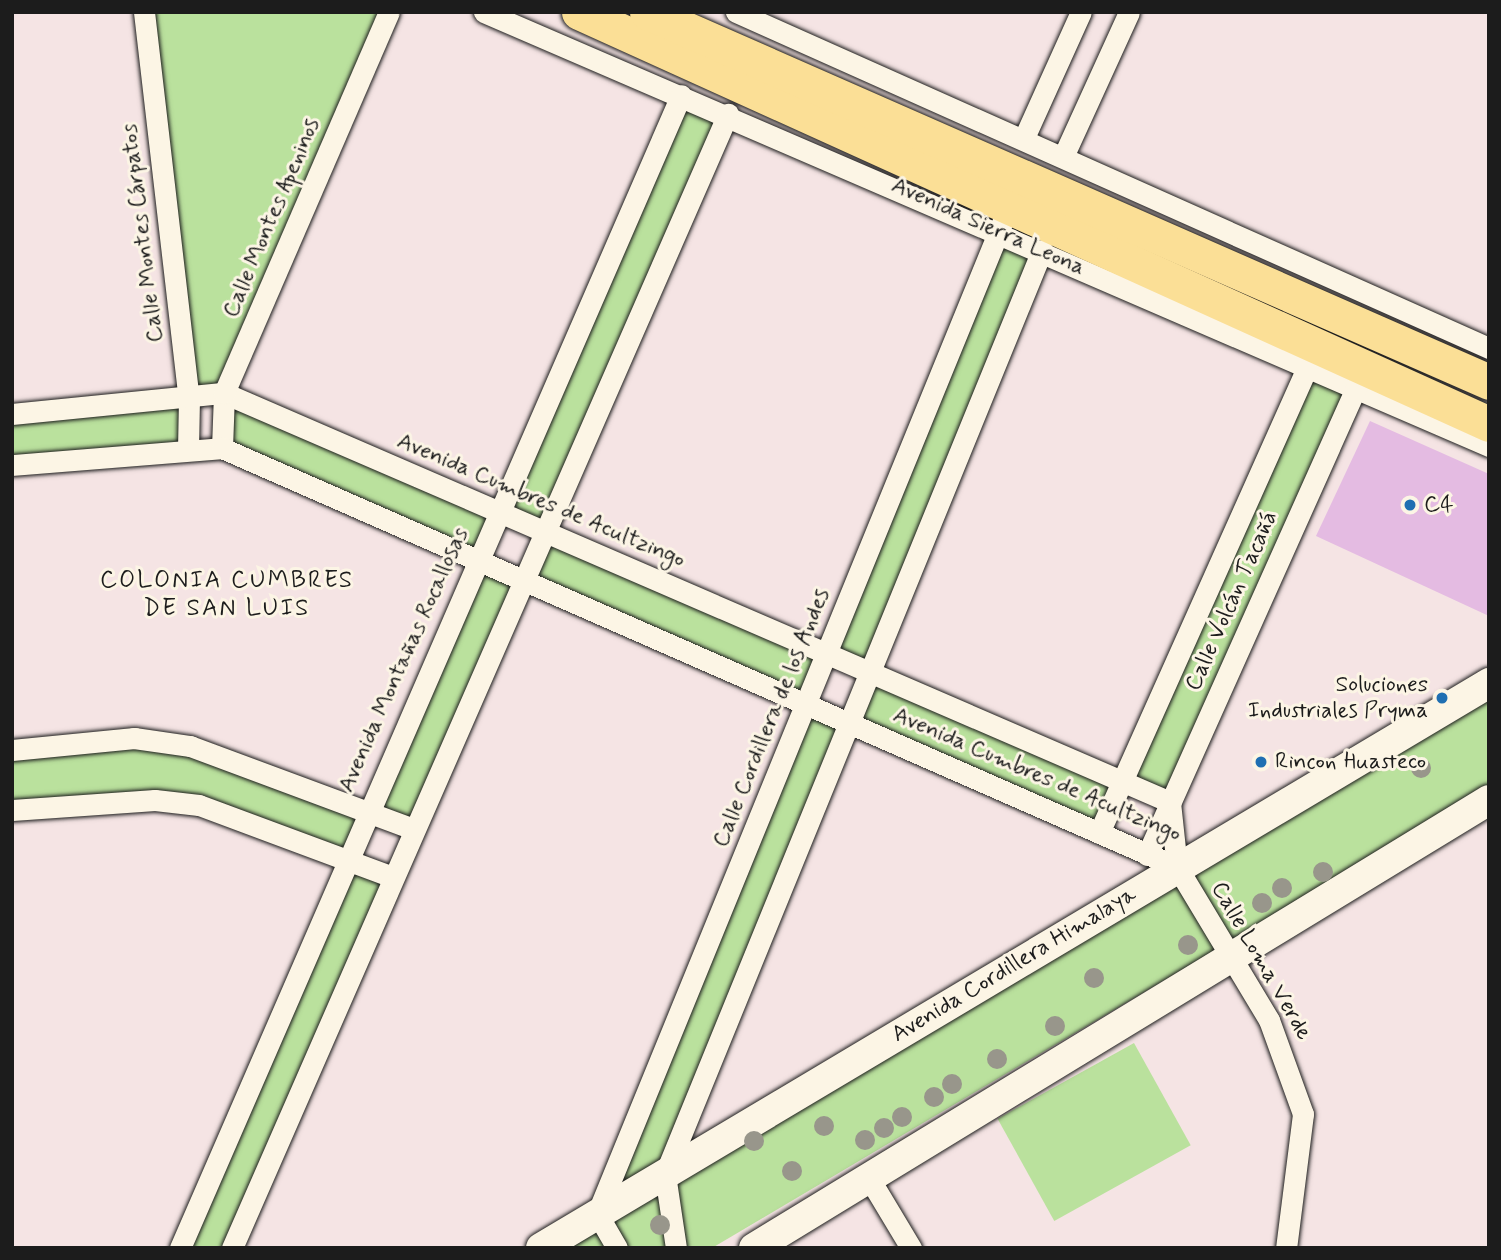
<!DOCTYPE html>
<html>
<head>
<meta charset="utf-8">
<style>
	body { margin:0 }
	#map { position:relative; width:1501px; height:1260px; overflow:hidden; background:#f5e4e4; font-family:Mynerve,sans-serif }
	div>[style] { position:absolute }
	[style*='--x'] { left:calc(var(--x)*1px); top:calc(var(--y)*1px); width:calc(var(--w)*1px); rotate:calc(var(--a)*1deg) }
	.green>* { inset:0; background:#bae19d; transform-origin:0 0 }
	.building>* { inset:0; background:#e4bbe2 }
	.roads { filter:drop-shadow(0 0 2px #1c1c1c) drop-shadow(0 0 2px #1c1c1c) }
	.minor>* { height:21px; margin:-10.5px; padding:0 10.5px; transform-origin:10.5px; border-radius:10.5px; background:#fcf5e5 }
	.secondary>* { height:30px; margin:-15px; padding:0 15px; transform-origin:15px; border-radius:15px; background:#fcf5e5 }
	.trunk>* { height:35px; margin:-17.5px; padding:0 17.5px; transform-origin:17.5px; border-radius:17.5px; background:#fbdf96 }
	.trees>* { width:20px; height:20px; margin:-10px; border-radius:50%; background:#98968b }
	.dots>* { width:19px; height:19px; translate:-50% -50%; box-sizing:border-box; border:4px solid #fcf5e5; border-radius:50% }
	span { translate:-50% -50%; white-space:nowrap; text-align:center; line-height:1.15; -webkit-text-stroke:6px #fcf5e5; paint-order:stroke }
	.street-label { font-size:23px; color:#1c1c1c }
	.poi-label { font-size:23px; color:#1c1c1c }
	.left { translate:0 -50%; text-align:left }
	.right { translate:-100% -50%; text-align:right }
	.neighbourhood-label { font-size:24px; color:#1c1c1c; letter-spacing:2px }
	.frame { position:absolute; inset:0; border:14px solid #1c1c1c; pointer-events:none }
</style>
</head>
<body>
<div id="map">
	<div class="green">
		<i style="clip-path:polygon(evenodd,144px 12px,389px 12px,224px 393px,497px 511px,681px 95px,728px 114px,545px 531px,826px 653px,1000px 230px,1042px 250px,870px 672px,1121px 781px,1306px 370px,1354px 392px,1170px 802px,1122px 781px,1099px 833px,849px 724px,665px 1174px,597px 1214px,805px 705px,523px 581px,413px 829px,367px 811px,346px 857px,393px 877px,232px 1248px,180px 1248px,346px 857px,199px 805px,12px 810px,12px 750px,134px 738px,366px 811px,477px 560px,222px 448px,224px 393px,189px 398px,188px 448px,12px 465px,12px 414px,189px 398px,144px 12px,498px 512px,545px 532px,523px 580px,477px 560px,498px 512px,144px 12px,827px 654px,870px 673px,849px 723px,806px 705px,827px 654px)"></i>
		<i style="clip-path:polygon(1489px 696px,1489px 788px,712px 1248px,557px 1248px)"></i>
		<i style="left:1134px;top:1043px;width:117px;height:156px;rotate:61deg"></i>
	</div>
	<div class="building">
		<i style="clip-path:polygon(1370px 421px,1489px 474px,1489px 616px,1316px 536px)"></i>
	</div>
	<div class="roads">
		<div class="minor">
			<i style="--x:144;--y:12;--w:389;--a:83.4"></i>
			<i style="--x:189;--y:398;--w:50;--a:91.1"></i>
			<i style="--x:484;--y:12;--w:1095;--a:23.36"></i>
			<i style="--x:736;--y:12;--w:825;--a:24.05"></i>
			<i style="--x:1024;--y:138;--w:138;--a:-65.7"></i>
			<i style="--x:1063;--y:157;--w:159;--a:-65.5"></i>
			<i style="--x:12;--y:414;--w:213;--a:-5.7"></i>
			<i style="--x:224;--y:393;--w:1031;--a:23.38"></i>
			<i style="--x:1170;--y:802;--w:65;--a:83.9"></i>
			<i style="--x:1177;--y:867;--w:179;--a:59"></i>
			<i style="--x:1269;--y:1020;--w:100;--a:70.1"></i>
			<i style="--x:1303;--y:1114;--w:135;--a:97.2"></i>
			<i style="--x:222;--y:448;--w:55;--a:-87.9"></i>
			<i style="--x:224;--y:393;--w:415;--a:-66.6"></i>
			<i style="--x:12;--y:465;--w:211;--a:-4.6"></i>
			<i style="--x:222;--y:448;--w:1043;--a:23.69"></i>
			<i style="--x:12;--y:750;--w:123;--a:-5.6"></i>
			<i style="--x:134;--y:738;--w:57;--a:8.1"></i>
			<i style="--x:190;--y:746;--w:238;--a:20.4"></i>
			<i style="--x:12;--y:810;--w:143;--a:-4"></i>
			<i style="--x:155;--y:800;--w:44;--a:6.5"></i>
			<i style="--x:199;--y:805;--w:207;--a:20.4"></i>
			<i style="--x:1099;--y:833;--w:507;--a:-65.91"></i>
			<i style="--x:1147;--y:855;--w:519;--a:-65.9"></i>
			<i style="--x:869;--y:1178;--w:82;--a:59"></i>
			<i style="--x:180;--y:1248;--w:1257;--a:-66.51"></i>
			<i style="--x:232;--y:1248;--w:1238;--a:-66.38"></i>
			<i style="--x:617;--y:1248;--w:39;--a:-120"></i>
			<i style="--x:597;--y:1214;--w:1089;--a:-67.77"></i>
			<i style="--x:676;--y:1248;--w:75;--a:-98.5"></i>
			<i style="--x:665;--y:1174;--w:998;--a:-67.8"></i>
		</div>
		<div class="secondary">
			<i style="--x:541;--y:1248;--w:1104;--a:-30.79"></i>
			<i style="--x:754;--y:1248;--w:861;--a:-31.36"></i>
		</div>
		<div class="trunk">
			<i style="--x:579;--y:12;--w:999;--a:24.36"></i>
			<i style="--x:647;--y:12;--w:920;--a:23.72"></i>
		</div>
	</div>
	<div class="trees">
		<i style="left:1421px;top:768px"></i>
		<i style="left:1323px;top:872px"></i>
		<i style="left:1282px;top:888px"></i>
		<i style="left:1262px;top:903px"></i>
		<i style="left:1188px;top:945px"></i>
		<i style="left:1094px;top:978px"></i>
		<i style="left:1055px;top:1026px"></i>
		<i style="left:997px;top:1059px"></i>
		<i style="left:952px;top:1084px"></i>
		<i style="left:934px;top:1097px"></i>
		<i style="left:902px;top:1117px"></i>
		<i style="left:824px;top:1126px"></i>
		<i style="left:884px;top:1128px"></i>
		<i style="left:865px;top:1140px"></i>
		<i style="left:754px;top:1141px"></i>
		<i style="left:792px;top:1171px"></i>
		<i style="left:660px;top:1225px"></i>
	</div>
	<div class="dots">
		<i style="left:1410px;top:505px;background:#1f6fb2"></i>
		<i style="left:1442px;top:698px;background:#1f6fb2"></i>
		<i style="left:1261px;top:762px;background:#1f6fb2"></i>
	</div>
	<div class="street-label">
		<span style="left:272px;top:218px;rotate:-67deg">Calle Montes Apeninos</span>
		<span style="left:988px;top:227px;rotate:24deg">Avenida Sierra Leona</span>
		<span style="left:143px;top:233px;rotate:-97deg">Calle Montes Cárpatos</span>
		<span style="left:541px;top:501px;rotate:23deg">Avenida Cumbres de Acultzingo</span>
		<span style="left:1232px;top:601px;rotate:-66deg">Calle Volcán Tacañá</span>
		<span style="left:404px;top:660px;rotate:-66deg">Avenida Montañas Rocallosas</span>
		<span style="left:772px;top:718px;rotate:-68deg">Calle Cordillera de los Andes</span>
		<span style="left:1037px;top:775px;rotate:23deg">Avenida Cumbres de Acultzingo</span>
		<span style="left:1261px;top:961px;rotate:60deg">Calle Loma Verde</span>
		<span style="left:1014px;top:965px;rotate:-31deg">Avenida Cordillera Himalaya</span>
	</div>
	<div class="poi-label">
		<span class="left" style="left:1424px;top:505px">C4</span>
		<span class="right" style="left:1428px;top:698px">Soluciones<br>Industriales Pryma</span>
		<span class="left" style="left:1275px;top:762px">Rincon Huasteco</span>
	</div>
	<div class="neighbourhood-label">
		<span style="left:227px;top:595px">COLONIA CUMBRES<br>DE SAN LUIS</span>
	</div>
	<div class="frame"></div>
</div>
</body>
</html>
